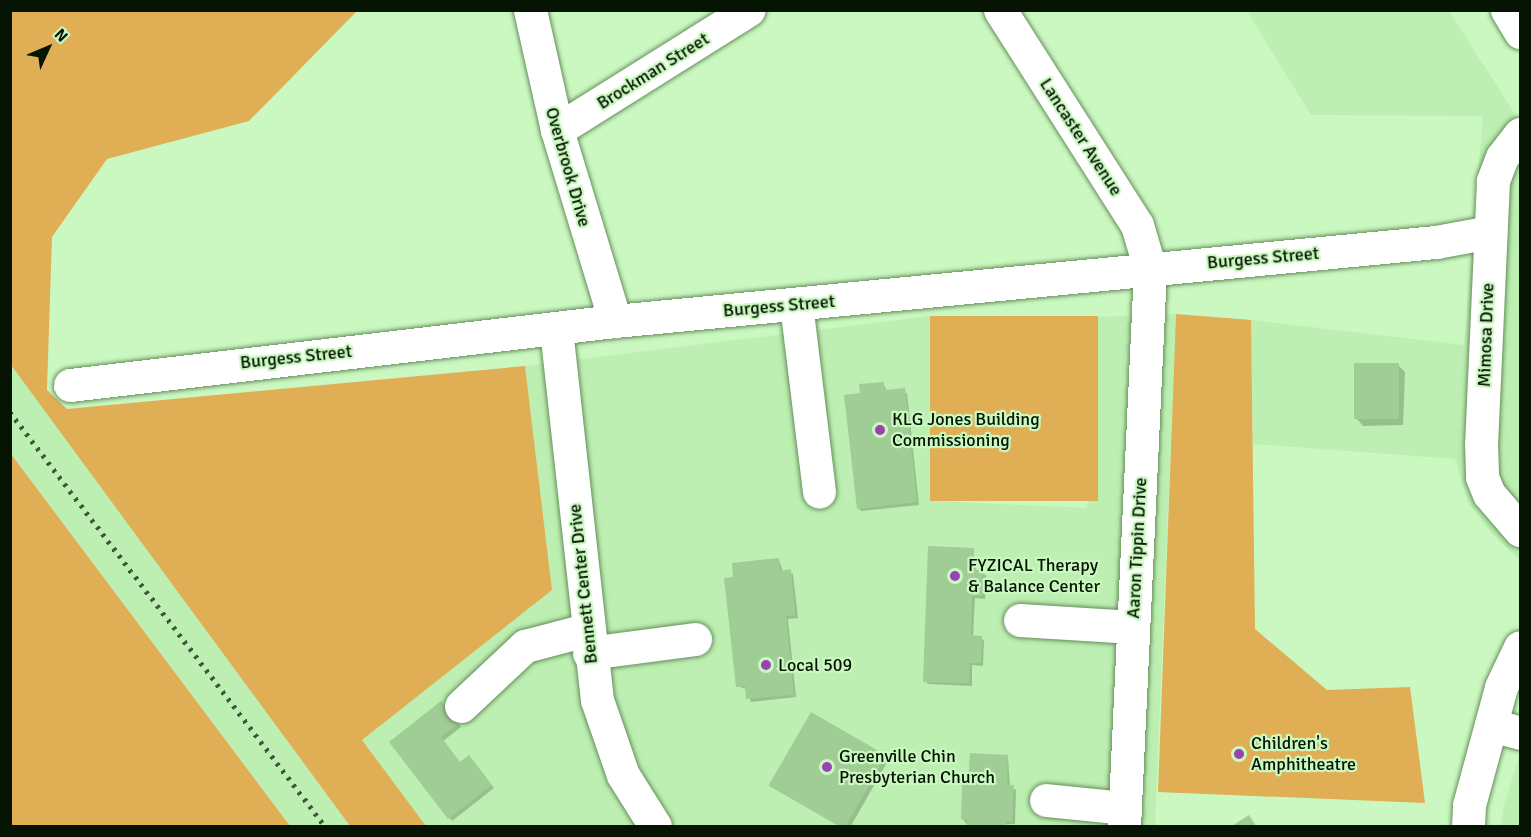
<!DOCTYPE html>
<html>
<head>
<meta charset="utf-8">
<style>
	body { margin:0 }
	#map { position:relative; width:1531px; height:837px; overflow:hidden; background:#cbf8c1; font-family:Signika,sans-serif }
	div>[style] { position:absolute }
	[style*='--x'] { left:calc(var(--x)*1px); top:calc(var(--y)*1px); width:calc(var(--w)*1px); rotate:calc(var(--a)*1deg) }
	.built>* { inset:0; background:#bcefb1 }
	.green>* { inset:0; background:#e0ae55; transform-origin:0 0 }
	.shadow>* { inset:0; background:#0003 }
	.building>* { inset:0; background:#a0cc96; transform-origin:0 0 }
	.roads { filter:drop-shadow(0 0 2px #658e5b) drop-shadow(0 0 2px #658e5b) }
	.minor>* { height:33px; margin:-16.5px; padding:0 16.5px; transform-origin:16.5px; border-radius:16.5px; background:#fff }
	.major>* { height:33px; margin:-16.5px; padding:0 16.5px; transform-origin:16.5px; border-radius:16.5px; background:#fff }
	.rail>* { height:4.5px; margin-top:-2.25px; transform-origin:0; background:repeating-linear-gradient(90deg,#3d5539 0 3px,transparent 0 9px) }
	.dots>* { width:16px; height:16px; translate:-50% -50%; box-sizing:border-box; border:3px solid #cbf8c1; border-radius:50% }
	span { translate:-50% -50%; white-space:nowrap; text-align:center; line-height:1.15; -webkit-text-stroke:4.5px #cbf8c1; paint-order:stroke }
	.street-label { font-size:18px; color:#051403 }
	.poi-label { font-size:18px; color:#051403 }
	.left { translate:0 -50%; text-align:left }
	.frame { position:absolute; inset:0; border:12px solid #051403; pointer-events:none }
	.north { position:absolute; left:18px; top:18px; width:60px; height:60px; -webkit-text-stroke:4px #cbf8c1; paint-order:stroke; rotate:46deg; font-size:16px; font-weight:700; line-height:24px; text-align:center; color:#051403 }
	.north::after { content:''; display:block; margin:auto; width:21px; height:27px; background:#051403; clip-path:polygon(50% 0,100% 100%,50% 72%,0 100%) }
</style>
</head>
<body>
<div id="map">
	<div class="built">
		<i style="clip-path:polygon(1247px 11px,1449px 11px,1520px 122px,1520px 560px,1493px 535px,1468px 502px,1455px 459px,1253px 444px,1251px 320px,1464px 345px,1483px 116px,1311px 115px)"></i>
		<i style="clip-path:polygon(1176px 314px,1155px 826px,426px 826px,362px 740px,552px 590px,525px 366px,930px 316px,936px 501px,1087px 508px,1098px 317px)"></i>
		<i style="clip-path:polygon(11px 365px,46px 411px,350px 826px,290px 826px,11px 454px)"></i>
		<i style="clip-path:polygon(1520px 754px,1520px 826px,1501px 826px,1504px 805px)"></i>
	</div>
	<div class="green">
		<i style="clip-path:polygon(11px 10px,357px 11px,249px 121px,107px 159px,52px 237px,47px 390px,67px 409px,525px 366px,552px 590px,362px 740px,426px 826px,350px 826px,11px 365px)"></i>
		<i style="clip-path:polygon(1176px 314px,1251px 320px,1255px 629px,1327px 690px,1410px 687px,1425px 803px,1158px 792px)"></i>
		<i style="left:930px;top:316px;width:168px;height:185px"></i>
		<i style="clip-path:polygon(10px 454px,11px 454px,290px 826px,11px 826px)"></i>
	</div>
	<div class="shadow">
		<i style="clip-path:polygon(1398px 365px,1405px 372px,1403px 425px,1363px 426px,1356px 418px)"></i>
		<i style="clip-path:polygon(883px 383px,887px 392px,907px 393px,919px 505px,861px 511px,858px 508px,861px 394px)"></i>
		<i style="clip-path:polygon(973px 550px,976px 572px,986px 575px,985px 599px,975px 598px,973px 637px,984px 640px,983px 666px,972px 665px,972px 686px,928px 684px,925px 681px)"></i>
		<i style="clip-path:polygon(779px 560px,783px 572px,793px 574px,798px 618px,788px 619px,796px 697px,751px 702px,746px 689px,737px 686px,735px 579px)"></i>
		<i style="clip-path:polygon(444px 706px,461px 727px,443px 741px,460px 764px,472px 760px,494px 788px,452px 821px,391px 742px)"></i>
		<i style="clip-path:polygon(886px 756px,889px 759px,851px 826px,841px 826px,771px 786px)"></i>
		<i style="clip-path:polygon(1008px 757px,1010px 787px,1016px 790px,1015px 824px,968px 826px,962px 818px,970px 786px)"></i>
	</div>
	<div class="building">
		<i style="left:1354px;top:363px;width:45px;height:56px"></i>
		<i style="clip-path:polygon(884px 382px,884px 390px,905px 388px,917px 502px,857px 509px,844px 395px,860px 393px,859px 384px)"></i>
		<i style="clip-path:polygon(928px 546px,974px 548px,973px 570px,983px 570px,982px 596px,972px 596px,971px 635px,982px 636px,981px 663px,970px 663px,969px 683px,923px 682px)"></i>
		<i style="clip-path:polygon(779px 558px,780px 571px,791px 569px,795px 615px,786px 616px,794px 695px,746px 699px,745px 686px,736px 687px,724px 578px,733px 577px,732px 563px)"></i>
		<i style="clip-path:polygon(441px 701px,459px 723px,441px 737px,460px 762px,469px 755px,492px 785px,448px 819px,389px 742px)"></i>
		<i style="left:811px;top:712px;width:87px;height:85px;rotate:30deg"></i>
		<i style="clip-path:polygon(970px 753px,1008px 755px,1007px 785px,1014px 785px,1012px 822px,1006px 821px,1005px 826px,967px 826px,967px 820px,961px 819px,962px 784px,968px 784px)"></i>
		<i style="clip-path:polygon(1249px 815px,1256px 826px,1232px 826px)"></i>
	</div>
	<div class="roads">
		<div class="minor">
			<i style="--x:530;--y:10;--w:123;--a:77.3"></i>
			<i style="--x:557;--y:130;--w:200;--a:73.1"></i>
			<i style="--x:1000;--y:10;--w:255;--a:57.5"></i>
			<i style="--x:1137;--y:225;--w:46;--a:73.5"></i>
			<i style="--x:1150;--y:269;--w:558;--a:92.67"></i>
			<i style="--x:557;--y:130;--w:226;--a:-32.1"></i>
			<i style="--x:1520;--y:134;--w:29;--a:128"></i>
			<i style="--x:1502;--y:157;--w:26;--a:111"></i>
			<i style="--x:1493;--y:181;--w:263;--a:92.6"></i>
			<i style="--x:1481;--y:444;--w:33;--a:88"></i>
			<i style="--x:1482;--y:477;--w:18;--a:68"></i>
			<i style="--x:1489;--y:494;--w:48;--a:49.3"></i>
			<i style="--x:796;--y:304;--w:189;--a:83"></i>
			<i style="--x:556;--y:329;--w:373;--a:83.7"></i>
			<i style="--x:597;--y:700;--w:79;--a:70.9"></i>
			<i style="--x:623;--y:775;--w:60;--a:57.9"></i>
			<i style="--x:70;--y:385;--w:549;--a:-6.7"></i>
			<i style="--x:615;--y:321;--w:825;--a:-5.5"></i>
			<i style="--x:1436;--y:242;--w:55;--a:-10.5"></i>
			<i style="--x:1020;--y:620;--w:113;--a:3.5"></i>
			<i style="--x:589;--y:653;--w:107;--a:-7.5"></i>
			<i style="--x:461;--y:706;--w:88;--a:-43.2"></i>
			<i style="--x:525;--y:646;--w:63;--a:-14.7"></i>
			<i style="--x:1491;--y:725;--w:30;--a:15"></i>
			<i style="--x:1046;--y:800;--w:79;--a:5.8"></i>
			<i style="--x:1468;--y:826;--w:21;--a:-87"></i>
			<i style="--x:1469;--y:805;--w:122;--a:-74.8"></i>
			<i style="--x:1501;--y:687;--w:44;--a:-64.6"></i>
		</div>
		<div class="major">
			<i style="--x:1507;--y:10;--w:26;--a:59"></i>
		</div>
	</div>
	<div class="rail">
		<i style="--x:10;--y:412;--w:520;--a:52.73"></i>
	</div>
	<div class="dots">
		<i style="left:880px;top:430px;background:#9a42ae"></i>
		<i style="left:955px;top:576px;background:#9a42ae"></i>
		<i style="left:766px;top:665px;background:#9a42ae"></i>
		<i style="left:1239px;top:754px;background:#9a42ae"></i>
		<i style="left:827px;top:767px;background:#9a42ae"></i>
	</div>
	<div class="street-label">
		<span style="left:653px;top:71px;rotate:-32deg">Brockman Street</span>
		<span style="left:1081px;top:137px;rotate:57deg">Lancaster Avenue</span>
		<span style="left:568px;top:167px;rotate:74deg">Overbrook Drive</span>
		<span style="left:1263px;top:258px;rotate:-5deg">Burgess Street</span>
		<span style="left:779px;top:306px;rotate:-5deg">Burgess Street</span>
		<span style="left:1486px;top:335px;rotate:-88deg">Mimosa Drive</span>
		<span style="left:296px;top:357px;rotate:-6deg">Burgess Street</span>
		<span style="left:1137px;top:548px;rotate:-87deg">Aaron Tippin Drive</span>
		<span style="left:583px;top:584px;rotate:-96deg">Bennett Center Drive</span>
	</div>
	<div class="poi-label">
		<span class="left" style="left:892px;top:430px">KLG Jones Building<br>Commissioning</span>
		<span class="left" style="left:968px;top:576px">FYZICAL Therapy<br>&amp; Balance Center</span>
		<span class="left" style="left:778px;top:665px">Local 509</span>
		<span class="left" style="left:1251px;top:754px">Children's<br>Amphitheatre</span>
		<span class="left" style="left:839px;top:767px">Greenville Chin<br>Presbyterian Church</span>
	</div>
	<div class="frame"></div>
	<div class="north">N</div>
</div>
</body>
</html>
